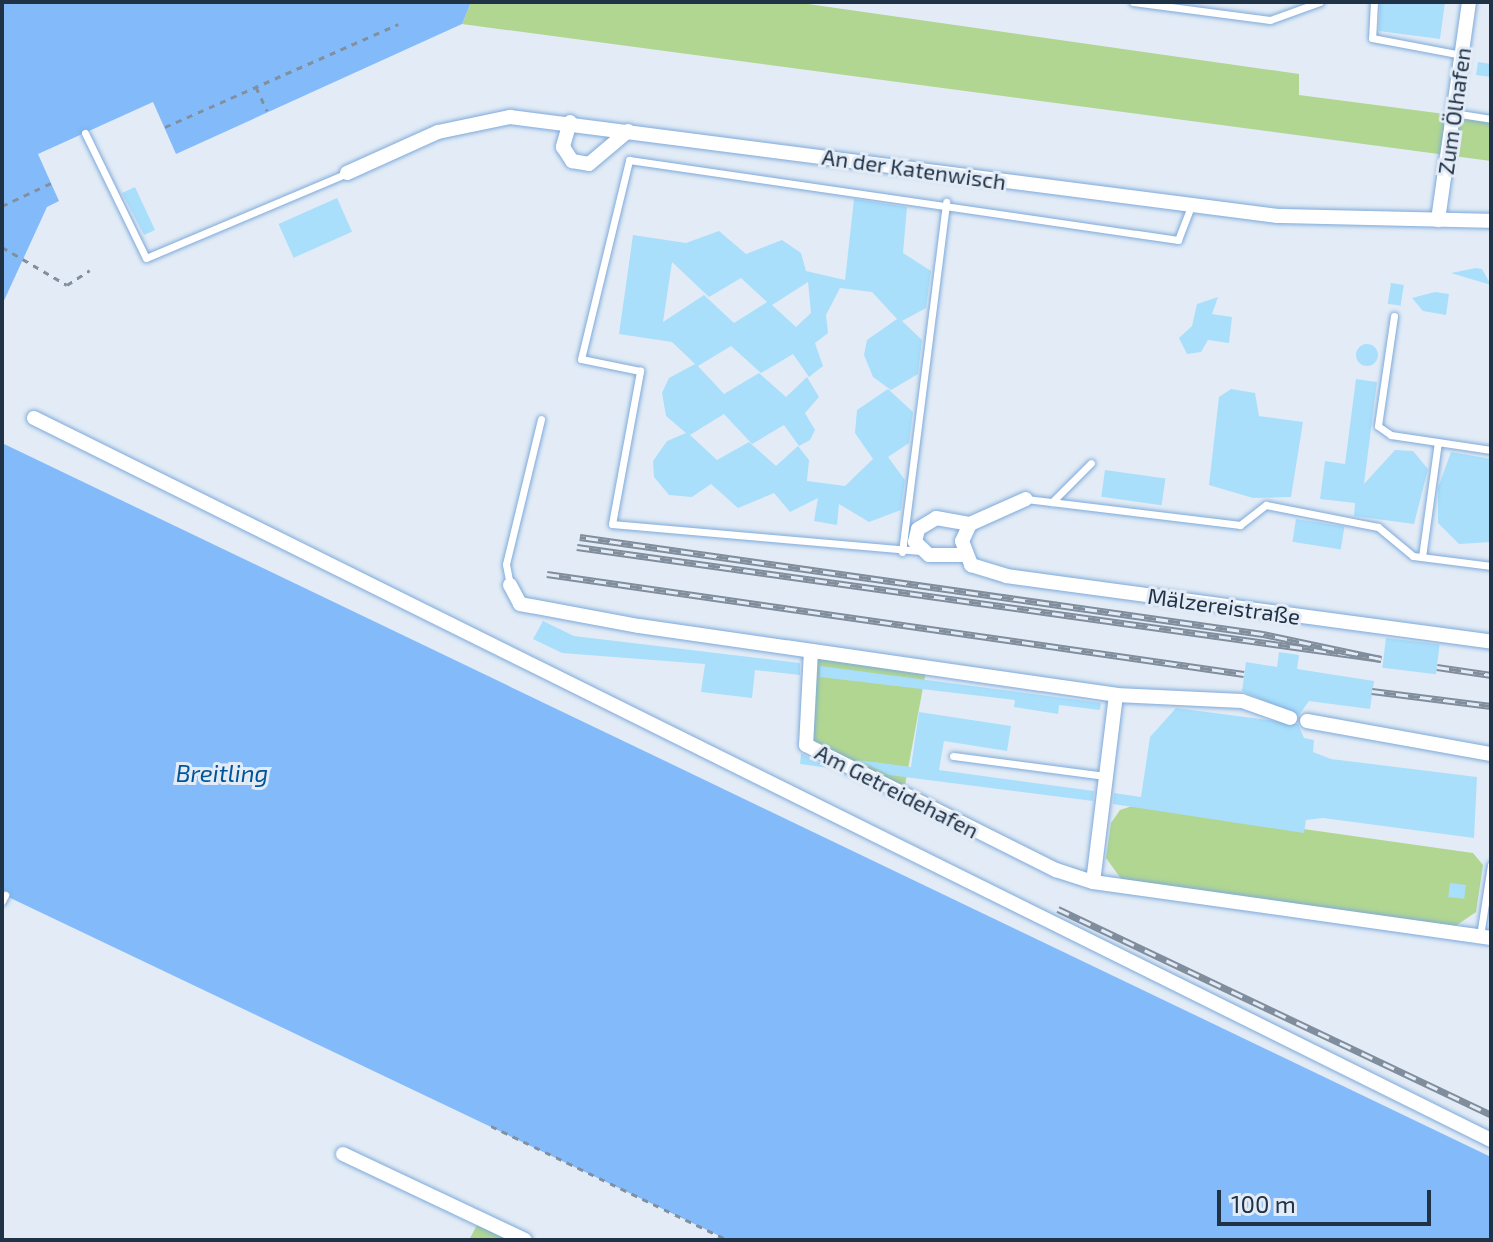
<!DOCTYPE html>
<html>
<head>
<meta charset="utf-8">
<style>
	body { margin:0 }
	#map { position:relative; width:1493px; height:1242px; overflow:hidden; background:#e3ecf6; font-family:"Exo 2",sans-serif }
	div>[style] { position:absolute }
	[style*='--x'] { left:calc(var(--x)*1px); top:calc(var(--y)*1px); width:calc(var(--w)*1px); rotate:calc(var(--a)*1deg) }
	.green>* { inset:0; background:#b1d692 }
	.water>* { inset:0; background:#83bbfa }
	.building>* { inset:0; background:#a9dffb; transform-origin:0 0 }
	.round { border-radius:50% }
	.path>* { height:3px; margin-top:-1.5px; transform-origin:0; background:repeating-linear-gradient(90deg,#818f9e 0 6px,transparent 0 12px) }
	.roads { filter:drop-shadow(0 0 2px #7eaada) drop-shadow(0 0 2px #7eaada) }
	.lane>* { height:7px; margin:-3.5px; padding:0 3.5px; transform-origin:3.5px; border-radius:3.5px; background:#fff }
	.street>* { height:14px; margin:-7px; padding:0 7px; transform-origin:7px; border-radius:7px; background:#fff }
	.rail>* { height:7px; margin-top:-3.5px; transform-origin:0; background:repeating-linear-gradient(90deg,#e3ecf6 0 12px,#808d9c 0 24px); box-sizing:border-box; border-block:2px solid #808d9c }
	span { translate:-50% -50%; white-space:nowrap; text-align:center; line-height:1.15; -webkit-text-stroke:6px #e3ecf6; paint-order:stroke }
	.street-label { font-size:22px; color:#203246 }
	.water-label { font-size:24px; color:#059; font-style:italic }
	.frame { position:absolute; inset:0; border:4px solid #203246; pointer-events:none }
	.scale { position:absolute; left:1217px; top:1190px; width:214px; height:36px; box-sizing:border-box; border:4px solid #203246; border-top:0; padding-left:10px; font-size:24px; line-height:28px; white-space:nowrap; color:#203246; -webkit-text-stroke:6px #e3ecf6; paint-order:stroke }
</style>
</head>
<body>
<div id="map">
	<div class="green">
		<i style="clip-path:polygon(471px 2px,794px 2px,1299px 74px,1299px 95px,1491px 120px,1491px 161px,462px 24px)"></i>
		<i style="clip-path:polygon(811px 651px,926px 671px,903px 796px,806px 745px)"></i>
		<i style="clip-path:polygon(1135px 805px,1473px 853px,1483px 865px,1476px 912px,1454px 927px,1122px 880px,1106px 858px,1111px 823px,1120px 810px)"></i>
		<i style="clip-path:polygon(477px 1225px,508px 1240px,469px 1240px)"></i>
	</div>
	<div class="water">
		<i style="clip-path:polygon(2px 2px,471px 2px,462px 24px,176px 154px,153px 102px,38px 154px,59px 201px,47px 207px,2px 305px)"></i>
		<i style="clip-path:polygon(2px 443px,1491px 1157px,1491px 1240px,728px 1240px,2px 894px)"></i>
	</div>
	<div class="building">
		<i style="clip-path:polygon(1398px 2px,1445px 2px,1440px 39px,1379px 31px,1380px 4px)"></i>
		<i style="clip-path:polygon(1478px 62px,1491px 64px,1491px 77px,1476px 75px)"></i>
		<i style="clip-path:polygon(135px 187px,155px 230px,144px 235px,122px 193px)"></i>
		<i style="left:337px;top:198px;width:37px;height:64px;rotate:66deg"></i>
		<i style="clip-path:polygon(evenodd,854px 199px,907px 207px,903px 253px,931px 271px,926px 308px,902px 321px,922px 340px,918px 374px,891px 390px,873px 377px,864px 355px,867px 340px,897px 319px,872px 292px,840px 288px,826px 315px,828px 333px,815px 343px,823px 366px,809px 377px,793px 354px,761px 373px,731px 346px,698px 366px,724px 394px,759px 373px,786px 397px,807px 377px,819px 397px,805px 413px,815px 430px,810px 440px,799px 446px,784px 425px,752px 444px,724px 414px,690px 435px,717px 460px,749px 442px,776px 466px,798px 446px,809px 460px,807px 481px,845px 486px,873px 459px,855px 433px,857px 410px,888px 389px,913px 412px,909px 443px,888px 457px,905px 480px,901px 510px,869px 522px,839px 504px,837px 525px,814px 521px,818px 498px,790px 512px,774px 493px,738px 508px,711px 484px,692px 497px,669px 495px,654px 477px,653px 461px,667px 441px,686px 433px,666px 416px,662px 393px,669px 378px,695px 364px,672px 342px,619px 334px,633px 235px,686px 243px,719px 231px,746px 254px,782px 240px,801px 253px,806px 271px,845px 280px,854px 199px,672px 262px,709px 297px,741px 278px,767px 302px,734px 323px,704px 295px,663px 322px,672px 262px,854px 199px,808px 282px,811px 313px,796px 327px,772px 305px,808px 282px)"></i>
		<i style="clip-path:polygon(1482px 269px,1491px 285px,1451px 273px,1476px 268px)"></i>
		<i style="left:1391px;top:283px;width:13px;height:21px;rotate:9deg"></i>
		<i style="clip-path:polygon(1435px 292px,1449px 294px,1446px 315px,1423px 311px,1412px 298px)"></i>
		<i style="clip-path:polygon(1218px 297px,1212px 314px,1232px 317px,1229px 343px,1208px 340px,1201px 352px,1187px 354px,1179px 338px,1192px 326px,1197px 304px)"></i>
		<i class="round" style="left:1356px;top:344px;width:22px;height:22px"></i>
		<i style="clip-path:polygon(1356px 379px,1377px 382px,1364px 484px,1395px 450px,1413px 451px,1428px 469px,1414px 524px,1354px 516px,1355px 503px,1320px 499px,1325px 461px,1345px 464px)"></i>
		<i style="clip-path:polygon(1231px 389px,1255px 393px,1259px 416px,1303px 422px,1291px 497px,1253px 498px,1209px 485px,1219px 397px)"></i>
		<i style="clip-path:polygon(1451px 452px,1491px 459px,1491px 542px,1459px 544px,1438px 523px,1438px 488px)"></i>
		<i style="left:1105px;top:470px;width:61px;height:27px;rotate:8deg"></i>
		<i style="left:1296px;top:519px;width:49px;height:23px;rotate:9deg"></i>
		<i style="clip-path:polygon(543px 621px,574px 636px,800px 663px,800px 675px,755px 670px,752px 698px,701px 692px,705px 664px,562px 653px,533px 639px)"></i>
		<i style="left:1386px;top:638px;width:54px;height:30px;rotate:7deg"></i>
		<i style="clip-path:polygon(1279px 652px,1299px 655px,1297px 669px,1374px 681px,1370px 709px,1309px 701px,1299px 715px,1242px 691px,1246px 662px,1277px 667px)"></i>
		<i style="clip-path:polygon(820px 666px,1101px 703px,1100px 710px,1059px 705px,1058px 714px,1014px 707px,1015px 700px,820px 677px)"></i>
		<i style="clip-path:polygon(1176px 708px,1298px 724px,1304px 738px,1314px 740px,1313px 752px,1331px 759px,1477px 777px,1474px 838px,1323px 818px,1306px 820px,1304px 833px,1113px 804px,1114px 793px,1141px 797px,1150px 737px)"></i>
		<i style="clip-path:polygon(919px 712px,1011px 726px,1007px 751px,944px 741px,939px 770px,1094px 791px,1093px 801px,889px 775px,858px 760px,911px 767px)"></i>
		<i style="clip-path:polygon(801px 754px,802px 754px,829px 768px,800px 764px)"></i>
		<i style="left:1450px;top:883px;width:16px;height:14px;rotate:7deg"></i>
	</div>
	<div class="path">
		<i style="--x:256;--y:87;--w:26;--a:65"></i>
		<i style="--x:165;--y:127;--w:255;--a:-23.8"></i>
		<i style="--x:2;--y:206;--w:54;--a:-25.1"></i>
		<i style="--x:2;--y:247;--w:75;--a:30.3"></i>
		<i style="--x:67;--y:285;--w:27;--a:-33"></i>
		<i style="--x:491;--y:1126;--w:263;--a:25.7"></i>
	</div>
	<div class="roads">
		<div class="lane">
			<i style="--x:1133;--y:2;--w:138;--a:7.5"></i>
			<i style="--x:1270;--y:20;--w:53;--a:-19.8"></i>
			<i style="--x:1374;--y:2;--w:36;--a:93"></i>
			<i style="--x:1372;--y:38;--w:92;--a:10.7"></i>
			<i style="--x:1454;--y:113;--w:37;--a:9"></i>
			<i style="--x:85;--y:133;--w:139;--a:64"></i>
			<i style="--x:146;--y:258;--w:218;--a:-22.9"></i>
			<i style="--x:1394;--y:316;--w:111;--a:98.3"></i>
			<i style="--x:1378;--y:426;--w:16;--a:35"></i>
			<i style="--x:1391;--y:435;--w:101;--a:8.5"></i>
			<i style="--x:1026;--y:499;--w:216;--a:6.9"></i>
			<i style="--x:1240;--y:525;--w:33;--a:-38"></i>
			<i style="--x:1266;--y:505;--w:114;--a:11.1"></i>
			<i style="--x:1378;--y:527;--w:45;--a:39.6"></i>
			<i style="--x:1413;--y:556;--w:79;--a:7.3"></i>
			<i style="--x:1052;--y:502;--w:55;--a:-45"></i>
			<i style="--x:920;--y:551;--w:309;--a:-175"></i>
			<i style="--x:612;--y:524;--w:156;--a:-79.6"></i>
			<i style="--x:640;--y:371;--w:60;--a:-168.5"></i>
			<i style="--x:581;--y:359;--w:205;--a:-76.4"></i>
			<i style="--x:629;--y:160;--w:555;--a:8.29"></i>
			<i style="--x:1178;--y:240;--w:36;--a:-69"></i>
			<i style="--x:902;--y:552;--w:353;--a:-82.8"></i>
			<i style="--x:1422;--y:557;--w:116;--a:-82.1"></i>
			<i style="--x:510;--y:585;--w:21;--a:-101"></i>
			<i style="--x:506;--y:564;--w:149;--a:-76.4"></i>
			<i style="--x:953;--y:756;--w:152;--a:7.5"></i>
			<i style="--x:2;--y:901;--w:7;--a:-63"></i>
			<i style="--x:1480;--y:936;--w:72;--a:-81.2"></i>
		</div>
		<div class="street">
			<i style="--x:570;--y:122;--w:26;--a:106"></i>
			<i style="--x:563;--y:147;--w:17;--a:57"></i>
			<i style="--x:572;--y:161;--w:17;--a:10"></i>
			<i style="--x:589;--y:164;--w:51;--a:-40.2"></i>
			<i style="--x:347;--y:173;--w:100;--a:-24.3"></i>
			<i style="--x:438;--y:132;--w:74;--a:-11.8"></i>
			<i style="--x:510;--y:117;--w:774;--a:7.35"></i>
			<i style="--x:1278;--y:216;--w:213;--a:1.3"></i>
			<i style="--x:1438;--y:220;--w:220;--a:-81.9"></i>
			<i style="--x:34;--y:418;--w:1626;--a:26.36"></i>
			<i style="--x:970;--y:524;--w:61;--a:-24.1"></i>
			<i style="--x:965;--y:555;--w:36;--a:180"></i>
			<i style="--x:929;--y:555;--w:19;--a:-137"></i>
			<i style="--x:915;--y:542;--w:13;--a:-77"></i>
			<i style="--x:918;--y:529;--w:21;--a:-31"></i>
			<i style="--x:936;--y:518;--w:35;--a:10"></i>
			<i style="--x:970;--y:524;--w:19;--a:115"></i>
			<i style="--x:962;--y:541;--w:26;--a:69"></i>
			<i style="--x:971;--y:565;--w:37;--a:17"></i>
			<i style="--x:1006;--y:576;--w:489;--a:7.7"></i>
			<i style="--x:510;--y:585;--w:21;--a:62"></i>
			<i style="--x:520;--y:604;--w:121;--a:10.5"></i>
			<i style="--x:639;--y:626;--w:482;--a:8.2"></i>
			<i style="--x:1116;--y:695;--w:188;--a:97"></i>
			<i style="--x:811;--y:651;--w:94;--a:93"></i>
			<i style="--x:806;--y:745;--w:280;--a:26.6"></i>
			<i style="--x:1056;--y:870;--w:39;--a:18"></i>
			<i style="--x:1093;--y:882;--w:402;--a:8"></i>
			<i style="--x:1116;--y:695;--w:126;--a:2.7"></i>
			<i style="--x:1242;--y:701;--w:51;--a:19.5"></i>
			<i style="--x:1307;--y:721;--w:187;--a:10.2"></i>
			<i style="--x:343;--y:1154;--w:201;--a:25.3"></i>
		</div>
	</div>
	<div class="rail">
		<i style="--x:577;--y:547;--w:812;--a:7.93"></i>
		<i style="--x:1381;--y:659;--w:121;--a:-168"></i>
		<i style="--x:1263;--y:634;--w:690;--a:-171.92"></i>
		<i style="--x:547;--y:574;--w:704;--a:8.16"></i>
		<i style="--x:1437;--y:667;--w:55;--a:8.4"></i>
		<i style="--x:1372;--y:691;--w:120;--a:7.2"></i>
		<i style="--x:1058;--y:909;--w:480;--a:25.4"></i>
	</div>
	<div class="street-label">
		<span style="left:1454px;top:111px;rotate:-82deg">Zum Ölhafen</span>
		<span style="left:914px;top:169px;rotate:8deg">An der Katenwisch</span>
		<span style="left:1224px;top:606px;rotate:8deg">Mälzereistraße</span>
		<span style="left:897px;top:791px;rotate:27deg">Am Getreidehafen</span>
	</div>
	<div class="water-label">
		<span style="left:222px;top:773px">Breitling</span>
	</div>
	<div class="frame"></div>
	<div class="scale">100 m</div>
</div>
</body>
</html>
